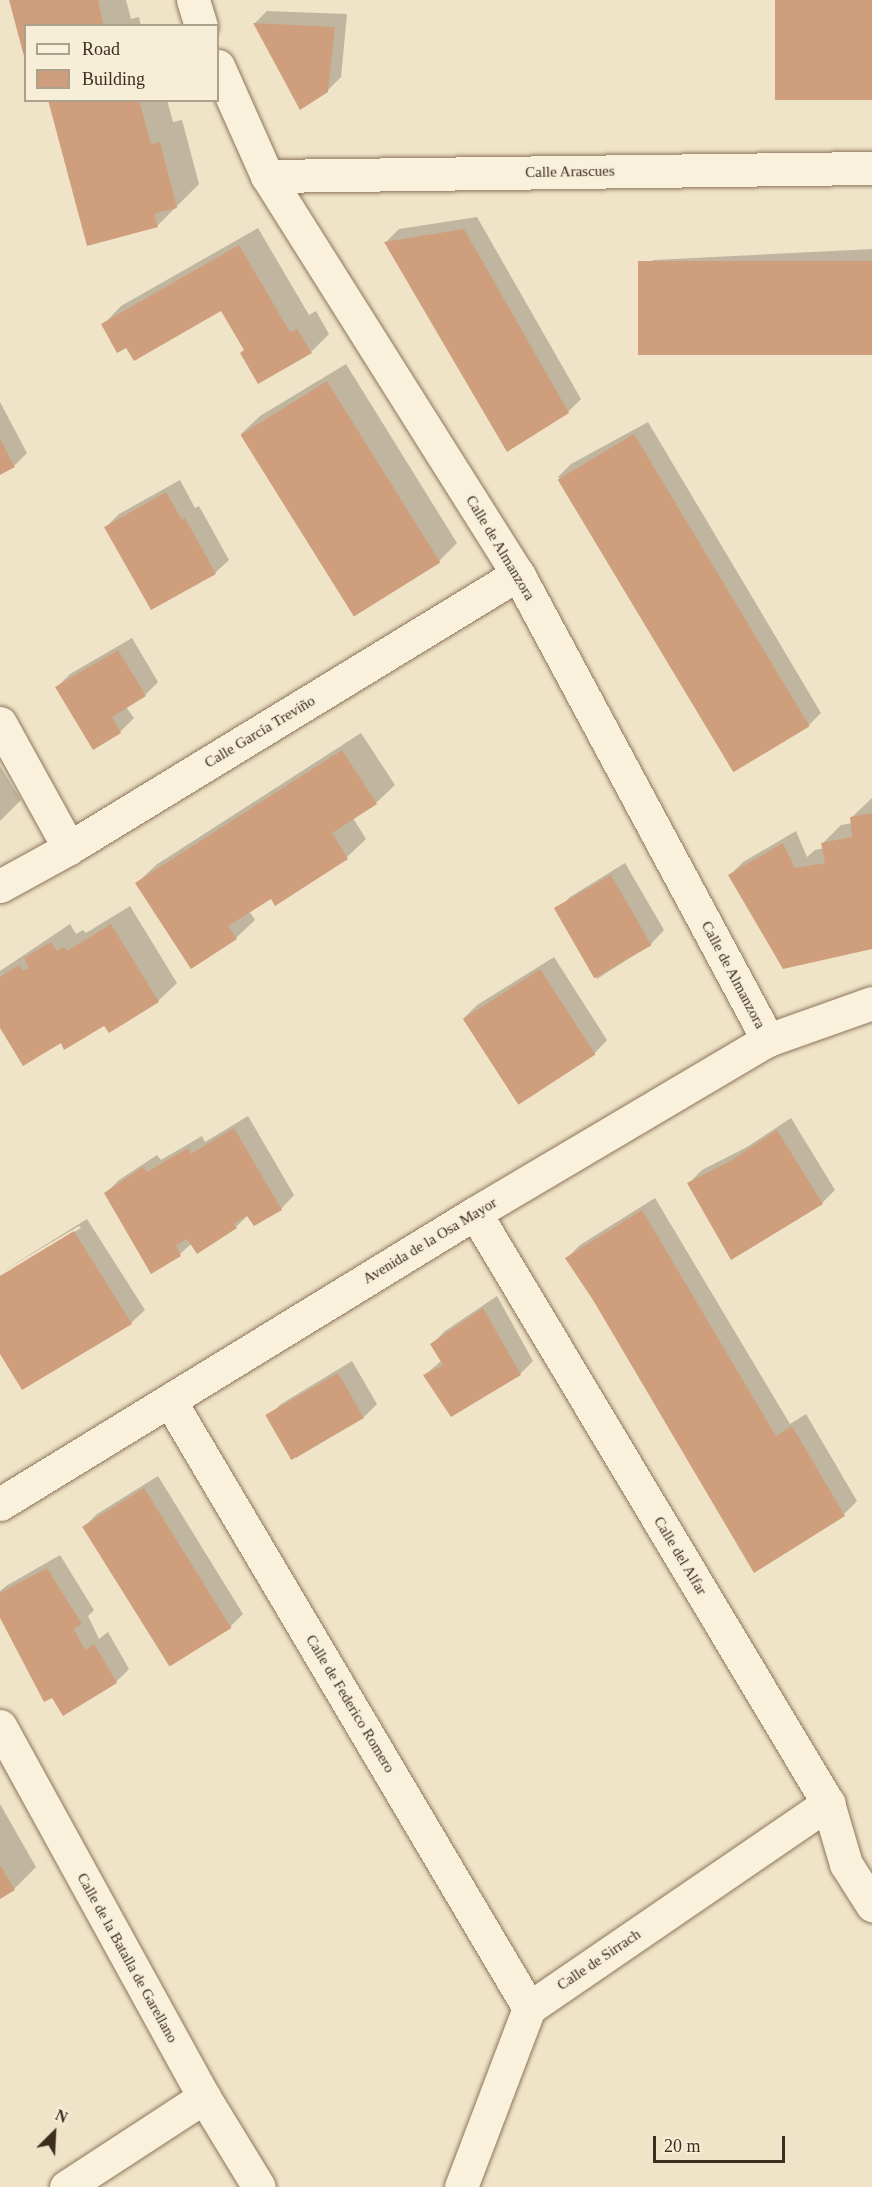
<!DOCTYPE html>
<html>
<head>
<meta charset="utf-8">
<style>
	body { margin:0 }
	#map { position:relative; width:872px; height:2187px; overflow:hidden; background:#f0e4c8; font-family:Georgia,serif }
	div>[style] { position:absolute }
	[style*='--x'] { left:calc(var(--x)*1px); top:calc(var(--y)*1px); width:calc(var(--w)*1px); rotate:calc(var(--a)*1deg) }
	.shadow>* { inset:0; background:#0003 }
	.building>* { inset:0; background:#cf9f7d; transform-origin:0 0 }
	.roads { filter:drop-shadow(0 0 2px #8d765c) drop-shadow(0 0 2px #8d765c) }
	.street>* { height:33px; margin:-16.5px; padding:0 16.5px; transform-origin:16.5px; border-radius:16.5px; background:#faf1dc }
	.secondary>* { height:33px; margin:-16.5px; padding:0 16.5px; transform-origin:16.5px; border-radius:16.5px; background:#faf1dc }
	span { translate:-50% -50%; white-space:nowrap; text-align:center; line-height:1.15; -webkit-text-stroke:4.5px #f7eed8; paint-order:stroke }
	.street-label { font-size:15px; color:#3d2e20 }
	.legend { position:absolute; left:24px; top:24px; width:195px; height:78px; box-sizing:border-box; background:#f7eed8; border:2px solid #ada18e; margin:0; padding:8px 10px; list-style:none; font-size:18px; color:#3d2e20 }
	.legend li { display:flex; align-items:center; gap:12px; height:30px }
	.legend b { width:30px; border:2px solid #ada18e }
	.north { position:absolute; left:24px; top:2103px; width:60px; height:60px; -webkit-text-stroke:4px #f7eed8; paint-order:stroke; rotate:24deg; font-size:16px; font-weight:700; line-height:24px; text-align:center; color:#3d2e20 }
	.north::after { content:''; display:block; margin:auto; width:21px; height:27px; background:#3d2e20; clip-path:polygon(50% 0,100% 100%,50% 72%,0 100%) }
	.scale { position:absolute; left:653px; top:2136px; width:132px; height:27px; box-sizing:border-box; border:3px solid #3d2e20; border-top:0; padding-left:8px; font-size:18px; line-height:21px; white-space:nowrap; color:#3d2e20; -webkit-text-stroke:4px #f7eed8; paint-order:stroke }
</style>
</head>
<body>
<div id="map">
	<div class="shadow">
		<i style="clip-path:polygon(11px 0,126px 0,131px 19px,139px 17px,141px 26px,26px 26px,26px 58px)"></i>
		<i style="clip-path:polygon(267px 11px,347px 14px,341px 77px,327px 91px,255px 23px)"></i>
		<i style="clip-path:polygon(50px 100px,167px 100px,173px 122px,182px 120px,199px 184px,157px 226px)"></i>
		<i style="clip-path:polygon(477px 217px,581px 399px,568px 412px,507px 450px,386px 242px,399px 229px)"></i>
		<i style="clip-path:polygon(258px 228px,309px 315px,316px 311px,329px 334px,311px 352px,245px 350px,221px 308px,127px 346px,103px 325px,121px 306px)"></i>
		<i style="clip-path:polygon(872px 249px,872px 354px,640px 273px,653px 260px)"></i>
		<i style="clip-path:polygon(346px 364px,457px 543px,438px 562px,241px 434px,260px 416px)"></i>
		<i style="clip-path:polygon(0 402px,27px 453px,14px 466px,0 473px)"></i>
		<i style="clip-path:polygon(648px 422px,821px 713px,808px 726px,558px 477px,571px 464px)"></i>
		<i style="clip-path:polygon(180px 480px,195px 508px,199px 506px,229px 560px,215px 573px,106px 527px,119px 514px)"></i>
		<i style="clip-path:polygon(132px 638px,158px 682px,145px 695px,126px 707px,134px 718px,120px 732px,93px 748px,57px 687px,70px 674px)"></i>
		<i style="clip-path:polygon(361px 733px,395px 785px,376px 803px,353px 818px,366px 839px,347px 857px,275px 904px,271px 897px,249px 911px,255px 920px,236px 938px,137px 883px,156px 865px)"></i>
		<i style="clip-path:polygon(0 766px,21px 800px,0 821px)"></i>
		<i style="clip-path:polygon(872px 798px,872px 948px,730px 875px,743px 862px,796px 831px,807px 857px,815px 850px,824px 848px,823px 843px,841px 825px,852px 823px,851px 818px)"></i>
		<i style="clip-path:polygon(625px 863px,664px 930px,651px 944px,597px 979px,557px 910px,570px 897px)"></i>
		<i style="clip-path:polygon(130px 906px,177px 983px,158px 1001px,61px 1041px,0 1025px,0 971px,70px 924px,76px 934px,83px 930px,86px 933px)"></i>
		<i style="clip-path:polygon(554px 957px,607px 1040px,594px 1054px,464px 1018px,477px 1005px)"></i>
		<i style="clip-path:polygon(248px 1116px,294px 1195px,281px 1209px,248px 1215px,236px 1227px,192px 1243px,180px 1254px,151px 1272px,106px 1193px,119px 1180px,157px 1155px,161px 1160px,202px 1136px,205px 1142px)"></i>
		<i style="clip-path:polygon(791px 1118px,835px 1190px,822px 1203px,689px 1183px,702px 1170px,747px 1147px)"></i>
		<i style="clip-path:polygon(655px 1198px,790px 1424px,806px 1414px,857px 1501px,844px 1514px,594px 1299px,567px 1258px,580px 1245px)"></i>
		<i style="clip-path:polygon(87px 1219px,145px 1310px,131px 1323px,22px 1388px,0 1351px,0 1278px,81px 1228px,79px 1226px,0 1273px)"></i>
		<i style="clip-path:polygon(497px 1296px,533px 1361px,520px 1374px,425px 1375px,442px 1360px,431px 1345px,445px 1331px)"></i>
		<i style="clip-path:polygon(352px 1361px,377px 1404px,364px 1417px,296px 1458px,268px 1417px,281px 1404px)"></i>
		<i style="clip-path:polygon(158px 1476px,243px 1614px,230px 1627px,84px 1527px,97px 1514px)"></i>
		<i style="clip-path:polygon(60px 1555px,94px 1610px,88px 1616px,99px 1639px,108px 1632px,129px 1669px,116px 1682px,0 1614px,0 1591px,6px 1586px)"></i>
		<i style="clip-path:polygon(0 1804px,36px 1867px,14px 1889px,0 1897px)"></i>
	</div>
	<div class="building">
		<i style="clip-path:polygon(9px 0,98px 0,104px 26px,26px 26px,25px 60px)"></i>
		<i style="left:775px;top:0;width:97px;height:100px"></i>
		<i style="clip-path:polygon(253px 23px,335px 27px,328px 92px,300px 110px)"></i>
		<i style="clip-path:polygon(48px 100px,139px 100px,151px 144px,160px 142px,177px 208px,154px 214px,158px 227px,87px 246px)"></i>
		<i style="clip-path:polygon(464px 229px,569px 413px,507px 452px,384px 242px)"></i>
		<i style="clip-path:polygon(239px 245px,290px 332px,297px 329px,312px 353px,258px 384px,240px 353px,244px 350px,221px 311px,134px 361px,126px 348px,117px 353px,101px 324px)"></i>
		<i style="left:872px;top:261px;width:94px;height:234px;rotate:90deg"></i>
		<i style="left:327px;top:381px;width:214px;height:102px;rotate:58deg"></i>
		<i style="left:634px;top:434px;width:341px;height:89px;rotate:59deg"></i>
		<i style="clip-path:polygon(0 439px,15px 467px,0 475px)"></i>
		<i style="clip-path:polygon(166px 492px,182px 520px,185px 518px,216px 574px,151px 610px,104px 527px)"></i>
		<i style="clip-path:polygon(118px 650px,146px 696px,112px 717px,121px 733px,93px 750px,55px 687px)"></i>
		<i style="clip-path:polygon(342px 750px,377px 804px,332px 833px,348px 859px,275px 906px,271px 899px,228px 926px,237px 939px,191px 969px,135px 883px)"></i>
		<i style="clip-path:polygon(872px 813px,872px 949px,783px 969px,728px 875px,783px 843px,795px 868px,825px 863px,821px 843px,852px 837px,850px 817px)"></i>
		<i style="left:611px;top:875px;width:81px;height:66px;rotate:60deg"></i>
		<i style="clip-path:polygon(111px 924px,159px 1002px,109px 1033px,104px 1026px,64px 1050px,61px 1043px,23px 1066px,0 1028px,0 977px,19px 965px,23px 971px,29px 968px,24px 958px,51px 942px,57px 951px,64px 947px,67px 951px)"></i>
		<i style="left:540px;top:969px;width:102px;height:92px;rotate:57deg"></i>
		<i style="clip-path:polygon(234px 1128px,282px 1210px,254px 1226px,247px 1216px,234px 1224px,237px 1228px,197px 1254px,187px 1239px,176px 1245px,181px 1256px,151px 1274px,104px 1193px,143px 1167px,147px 1172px,188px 1148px,191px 1154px)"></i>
		<i style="clip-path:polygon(777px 1130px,823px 1204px,731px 1260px,687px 1183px,732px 1160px)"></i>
		<i style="clip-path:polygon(642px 1210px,776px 1436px,792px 1426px,845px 1516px,754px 1573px,593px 1300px,565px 1258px)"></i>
		<i style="clip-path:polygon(74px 1231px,132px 1324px,22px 1390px,0 1354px,0 1276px)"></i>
		<i style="clip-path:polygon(483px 1308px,521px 1375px,451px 1417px,423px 1375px,443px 1365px,430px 1344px)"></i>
		<i style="left:338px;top:1373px;width:52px;height:84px;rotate:60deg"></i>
		<i style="left:144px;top:1488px;width:165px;height:73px;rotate:58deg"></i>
		<i style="clip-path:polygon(47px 1568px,82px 1624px,74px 1629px,85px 1650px,94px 1644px,117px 1683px,63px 1716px,52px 1698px,44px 1702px,0 1618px,0 1593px)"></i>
		<i style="clip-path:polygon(0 1865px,15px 1890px,0 1899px)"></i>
	</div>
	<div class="roads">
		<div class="street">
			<i style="--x:193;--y:0;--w:27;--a:73"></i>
			<i style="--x:218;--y:66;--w:120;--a:66"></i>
			<i style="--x:267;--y:176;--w:471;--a:57.8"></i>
			<i style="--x:518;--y:574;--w:529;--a:61.79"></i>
			<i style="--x:267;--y:176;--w:605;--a:-0.76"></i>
			<i style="--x:0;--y:723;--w:143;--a:61.1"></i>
			<i style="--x:0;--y:886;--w:79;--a:-28.8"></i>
			<i style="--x:69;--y:848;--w:526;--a:-31.39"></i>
			<i style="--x:475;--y:1213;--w:688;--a:59.11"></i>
			<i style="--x:828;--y:1803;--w:64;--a:73.6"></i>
			<i style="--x:846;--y:1864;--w:49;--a:57.6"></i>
			<i style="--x:170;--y:1401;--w:705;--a:59.4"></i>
			<i style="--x:0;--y:1726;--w:423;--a:61.2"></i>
			<i style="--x:204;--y:2097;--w:105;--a:58.6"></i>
			<i style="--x:66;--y:2187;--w:165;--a:-33.1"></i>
			<i style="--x:461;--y:2187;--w:191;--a:-69.2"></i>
			<i style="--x:529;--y:2008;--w:363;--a:-34.4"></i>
		</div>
		<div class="secondary">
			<i style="--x:0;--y:1504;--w:557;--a:-31.49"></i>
			<i style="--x:475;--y:1213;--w:340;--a:-30.6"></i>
			<i style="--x:768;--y:1040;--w:110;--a:-19.6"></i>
		</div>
	</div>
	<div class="street-label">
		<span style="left:570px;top:172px;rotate:-1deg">Calle Arascues</span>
		<span style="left:500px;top:548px;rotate:59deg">Calle de Almanzora</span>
		<span style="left:260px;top:732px;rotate:-31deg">Calle García Treviño</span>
		<span style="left:733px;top:975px;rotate:62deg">Calle de Almanzora</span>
		<span style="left:430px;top:1241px;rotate:-31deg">Avenida de la Osa Mayor</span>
		<span style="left:680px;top:1556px;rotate:59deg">Calle del Alfar</span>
		<span style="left:350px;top:1704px;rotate:59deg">Calle de Federico Romero</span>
		<span style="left:127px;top:1958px;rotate:61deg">Calle de la Batalla de Garellano</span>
		<span style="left:599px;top:1960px;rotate:-34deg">Calle de Sirrach</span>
	</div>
	<ul class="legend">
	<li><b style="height:8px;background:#faf1dc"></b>Road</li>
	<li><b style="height:16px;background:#cf9f7d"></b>Building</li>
	</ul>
	<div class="north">N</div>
	<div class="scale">20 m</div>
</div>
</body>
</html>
